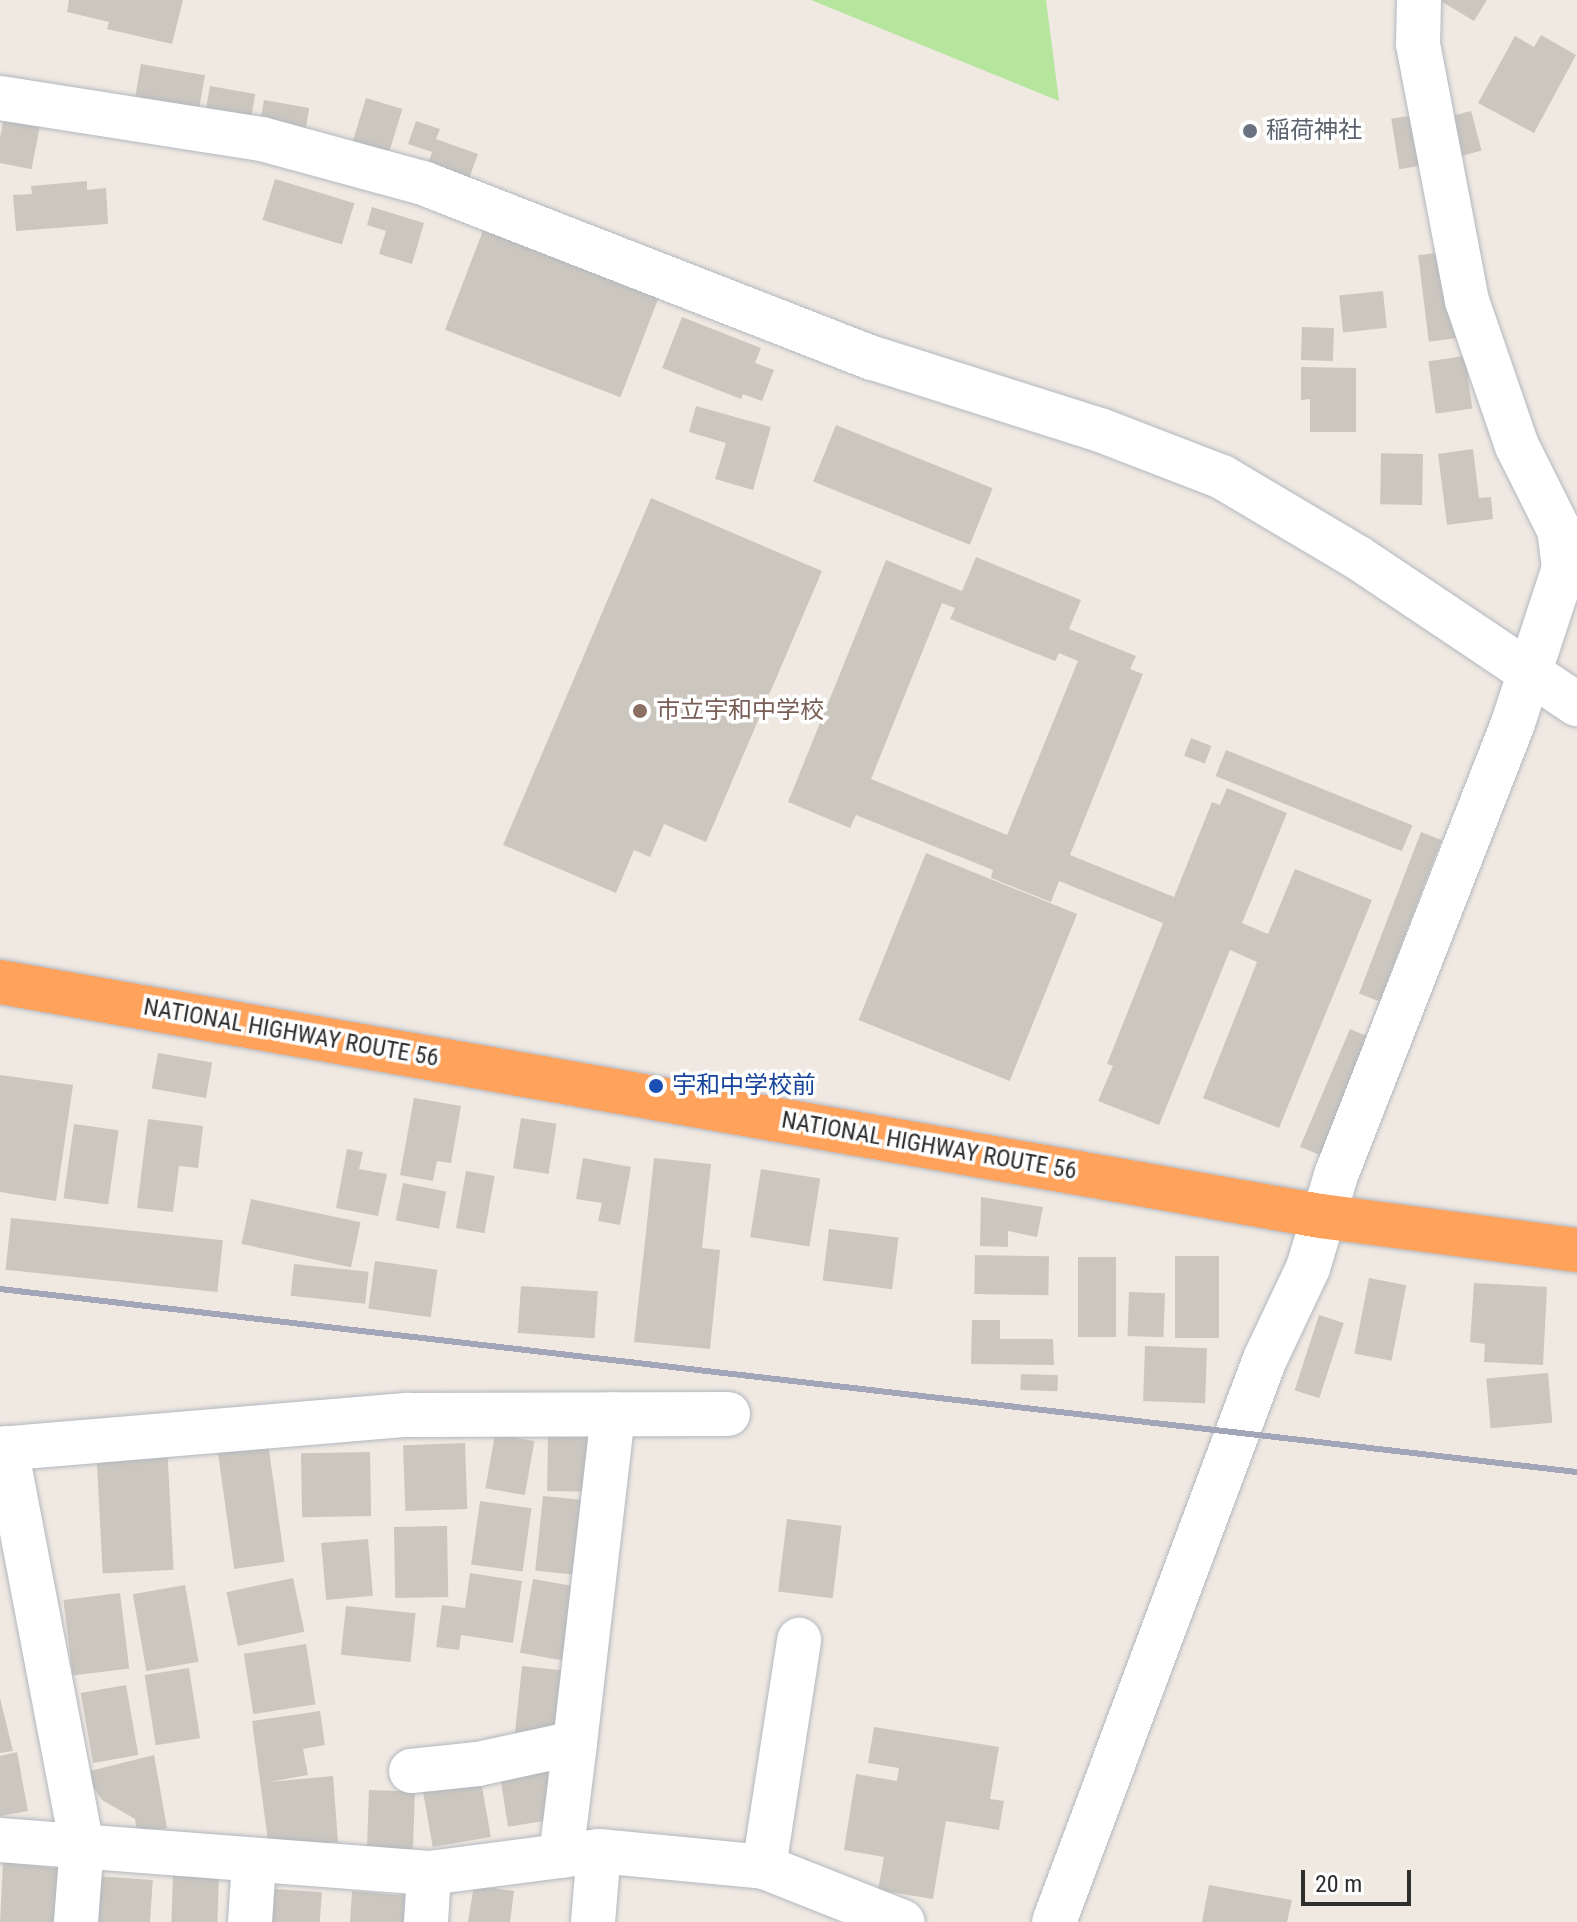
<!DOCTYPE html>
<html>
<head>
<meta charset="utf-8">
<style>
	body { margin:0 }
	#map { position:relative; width:1577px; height:1922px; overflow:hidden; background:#efe9e1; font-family:"Roboto Condensed","Noto Sans JP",sans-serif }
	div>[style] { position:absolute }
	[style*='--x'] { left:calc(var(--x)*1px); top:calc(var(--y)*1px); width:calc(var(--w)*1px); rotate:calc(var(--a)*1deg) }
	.green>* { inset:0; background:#b6e59e }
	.building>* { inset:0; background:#cbc7bf; transform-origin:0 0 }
	.roads { filter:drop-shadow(0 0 2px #b4b7c1) drop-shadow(0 0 2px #b4b7c1) }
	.minor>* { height:44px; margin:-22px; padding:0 22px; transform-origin:22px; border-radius:22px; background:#fff }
	.highway>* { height:44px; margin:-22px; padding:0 22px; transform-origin:22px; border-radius:22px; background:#ffa35c }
	.rail>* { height:6px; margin:-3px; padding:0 3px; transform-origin:3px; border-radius:3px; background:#a3a6b8 }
	.dots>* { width:22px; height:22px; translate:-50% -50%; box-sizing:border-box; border:4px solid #fff; border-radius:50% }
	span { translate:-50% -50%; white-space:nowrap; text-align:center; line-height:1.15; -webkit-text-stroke:7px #fff; paint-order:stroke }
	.worship-label { font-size:24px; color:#5b616d }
	.left { translate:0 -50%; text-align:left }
	.education-label { font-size:24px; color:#785e54 }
	.street-label { font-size:24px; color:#2e2e2e }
	.transit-label { font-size:24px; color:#164399 }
	.scale { position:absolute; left:1301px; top:1870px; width:110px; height:36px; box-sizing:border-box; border:4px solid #2e2e2e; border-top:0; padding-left:10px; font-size:24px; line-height:28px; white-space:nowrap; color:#2e2e2e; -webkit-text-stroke:6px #fff; paint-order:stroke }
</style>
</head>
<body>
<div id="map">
	<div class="green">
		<i style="clip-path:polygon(811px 0,1046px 0,1059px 101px)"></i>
	</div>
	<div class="building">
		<i style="clip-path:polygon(69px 0,183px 0,172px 44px,107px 29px,109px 22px,67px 12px)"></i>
		<i style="clip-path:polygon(1439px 0,1487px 0,1474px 21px)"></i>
		<i style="clip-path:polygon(1541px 35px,1576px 55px,1534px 133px,1478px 103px,1515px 36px,1534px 47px)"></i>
		<i style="left:141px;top:64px;width:65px;height:53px;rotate:10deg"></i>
		<i style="left:210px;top:86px;width:46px;height:42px;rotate:10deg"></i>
		<i style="left:366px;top:98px;width:38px;height:47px;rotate:17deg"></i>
		<i style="left:264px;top:100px;width:46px;height:37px;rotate:10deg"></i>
		<i style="left:1471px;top:111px;width:41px;height:25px;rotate:75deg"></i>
		<i style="left:1415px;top:115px;width:51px;height:24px;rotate:81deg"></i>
		<i style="left:4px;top:117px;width:37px;height:46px;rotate:11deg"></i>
		<i style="clip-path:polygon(416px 121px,440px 129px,436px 139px,478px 154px,468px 181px,427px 166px,432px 152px,408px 144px)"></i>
		<i style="left:275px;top:179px;width:83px;height:43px;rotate:17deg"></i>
		<i style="clip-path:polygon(87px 181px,87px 190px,106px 188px,108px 224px,16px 231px,13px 195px,32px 194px,31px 186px)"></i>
		<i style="clip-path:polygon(372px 207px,424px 223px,412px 264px,379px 254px,386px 231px,367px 225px)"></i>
		<i style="left:484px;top:228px;width:188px;height:109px;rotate:21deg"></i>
		<i style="left:1445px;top:252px;width:87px;height:27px;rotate:83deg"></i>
		<i style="left:1383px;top:291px;width:37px;height:44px;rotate:84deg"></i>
		<i style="clip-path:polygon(682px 317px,761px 348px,755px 363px,774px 370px,762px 401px,743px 394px,741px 399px,662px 368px)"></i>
		<i style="left:1302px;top:327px;width:32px;height:33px;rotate:2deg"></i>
		<i style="left:1465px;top:356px;width:53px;height:37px;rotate:82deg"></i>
		<i style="clip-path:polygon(1301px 367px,1356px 368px,1356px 432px,1310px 432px,1310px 399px,1301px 400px)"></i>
		<i style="clip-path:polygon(696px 406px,771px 427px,753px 490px,715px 479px,726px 443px,689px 432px)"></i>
		<i style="left:836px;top:425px;width:169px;height:61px;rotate:22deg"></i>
		<i style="clip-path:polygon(1473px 449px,1479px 498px,1491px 497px,1493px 519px,1447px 525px,1438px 454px)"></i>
		<i style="left:1423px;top:454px;width:51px;height:42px;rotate:91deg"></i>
		<i style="clip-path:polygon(651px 498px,822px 571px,706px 842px,664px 824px,650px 857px,634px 850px,616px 893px,503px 845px)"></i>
		<i style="clip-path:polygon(evenodd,976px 557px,1081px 600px,1069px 629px,1136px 656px,1130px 669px,1143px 674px,1070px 855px,1174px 897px,1212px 802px,1220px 805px,1227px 788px,1287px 813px,1242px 923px,1268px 934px,1295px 869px,1372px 900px,1279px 1128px,1203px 1098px,1257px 962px,1230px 950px,1159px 1125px,1098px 1101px,1113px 1066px,1107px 1064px,1163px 923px,1059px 881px,1051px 902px,991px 878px,993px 870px,856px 815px,850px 828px,788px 802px,886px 560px,962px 591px,976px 557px,942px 603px,955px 608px,950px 619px,1055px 661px,1059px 653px,1078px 661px,1007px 835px,871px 779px,942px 603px)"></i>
		<i style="left:1191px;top:738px;width:22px;height:19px;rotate:21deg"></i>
		<i style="left:1226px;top:750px;width:201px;height:28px;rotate:22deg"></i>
		<i style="left:1421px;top:832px;width:22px;height:173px;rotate:21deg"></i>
		<i style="left:926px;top:853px;width:163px;height:180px;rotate:22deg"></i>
		<i style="left:1350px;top:1029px;width:23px;height:128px;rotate:23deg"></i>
		<i style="left:158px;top:1053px;width:55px;height:36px;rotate:10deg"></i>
		<i style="clip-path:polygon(0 1075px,73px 1085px,56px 1201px,0 1192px)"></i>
		<i style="clip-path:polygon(414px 1098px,461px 1106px,451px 1163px,437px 1161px,433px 1181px,400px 1175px)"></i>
		<i style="left:521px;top:1118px;width:36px;height:51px;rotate:9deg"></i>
		<i style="clip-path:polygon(148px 1119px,203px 1126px,198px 1168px,179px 1166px,173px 1212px,137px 1208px)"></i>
		<i style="left:74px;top:1124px;width:45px;height:75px;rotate:8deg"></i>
		<i style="clip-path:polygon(347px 1149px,363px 1152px,359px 1169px,387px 1174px,378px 1216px,336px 1208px)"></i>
		<i style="clip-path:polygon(583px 1158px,631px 1167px,620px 1225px,598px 1221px,602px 1203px,576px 1199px)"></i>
		<i style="clip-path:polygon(654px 1158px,711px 1164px,702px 1248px,720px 1250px,710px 1349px,634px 1342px)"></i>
		<i style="left:761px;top:1169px;width:60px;height:69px;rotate:9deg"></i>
		<i style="left:466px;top:1171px;width:29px;height:58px;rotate:10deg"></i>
		<i style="left:403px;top:1183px;width:44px;height:38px;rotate:11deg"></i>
		<i style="clip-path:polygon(981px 1197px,1043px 1207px,1037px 1237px,1008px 1231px,1008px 1247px,980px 1246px)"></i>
		<i style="left:251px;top:1199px;width:112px;height:46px;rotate:12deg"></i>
		<i style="left:11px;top:1218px;width:213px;height:52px;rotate:6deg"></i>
		<i style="left:829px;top:1229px;width:70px;height:52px;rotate:7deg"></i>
		<i style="left:975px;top:1255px;width:74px;height:39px;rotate:1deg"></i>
		<i style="left:1175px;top:1256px;width:44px;height:82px"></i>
		<i style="left:1078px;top:1257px;width:38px;height:80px"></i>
		<i style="left:375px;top:1261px;width:63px;height:48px;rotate:8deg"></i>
		<i style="left:294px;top:1264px;width:75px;height:32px;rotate:6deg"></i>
		<i style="left:1369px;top:1278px;width:38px;height:77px;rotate:11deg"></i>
		<i style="clip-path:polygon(1474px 1283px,1547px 1287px,1543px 1365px,1484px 1362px,1485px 1344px,1470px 1342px)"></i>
		<i style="left:521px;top:1286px;width:77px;height:47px;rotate:4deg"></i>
		<i style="left:1129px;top:1292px;width:36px;height:44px;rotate:2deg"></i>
		<i style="left:1319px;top:1315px;width:26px;height:79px;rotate:18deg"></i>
		<i style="clip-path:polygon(972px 1320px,1000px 1320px,1000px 1339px,1053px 1339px,1054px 1365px,971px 1364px)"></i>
		<i style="left:1145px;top:1346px;width:62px;height:55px;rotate:2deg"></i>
		<i style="left:1548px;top:1373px;width:50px;height:62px;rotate:85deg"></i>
		<i style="left:1021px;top:1374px;width:37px;height:16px;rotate:2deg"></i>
		<i style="left:495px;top:1434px;width:40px;height:55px;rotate:10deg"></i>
		<i style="left:548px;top:1436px;width:45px;height:55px;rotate:1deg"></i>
		<i style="left:268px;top:1443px;width:120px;height:51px;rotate:82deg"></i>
		<i style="left:465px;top:1443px;width:66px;height:62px;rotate:88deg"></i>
		<i style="left:167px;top:1444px;width:126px;height:71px;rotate:87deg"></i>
		<i style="left:370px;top:1452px;width:64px;height:69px;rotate:89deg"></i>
		<i style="left:543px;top:1496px;width:49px;height:75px;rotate:6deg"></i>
		<i style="left:480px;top:1501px;width:52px;height:64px;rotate:8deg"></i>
		<i style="left:787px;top:1519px;width:55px;height:73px;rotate:7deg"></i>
		<i style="left:447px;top:1526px;width:71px;height:53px;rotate:89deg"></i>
		<i style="left:368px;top:1539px;width:57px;height:47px;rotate:85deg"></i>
		<i style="clip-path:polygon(470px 1573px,522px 1581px,513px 1643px,461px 1635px,459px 1650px,436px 1647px,442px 1605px,465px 1608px)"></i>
		<i style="left:293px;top:1578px;width:55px;height:68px;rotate:78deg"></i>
		<i style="left:533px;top:1579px;width:52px;height:75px;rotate:10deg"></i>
		<i style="left:185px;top:1585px;width:78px;height:53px;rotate:80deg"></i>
		<i style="left:120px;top:1593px;width:76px;height:57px;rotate:83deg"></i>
		<i style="left:346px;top:1606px;width:70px;height:49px;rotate:6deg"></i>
		<i style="left:306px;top:1644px;width:61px;height:63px;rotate:81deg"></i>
		<i style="left:522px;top:1666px;width:45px;height:70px;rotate:6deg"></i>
		<i style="left:189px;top:1668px;width:71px;height:45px;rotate:81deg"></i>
		<i style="left:126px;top:1685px;width:71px;height:46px;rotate:80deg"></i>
		<i style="clip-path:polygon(0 1698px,13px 1751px,0 1753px)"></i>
		<i style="clip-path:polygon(320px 1711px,325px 1745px,303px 1749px,308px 1775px,269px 1782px,333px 1776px,338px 1842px,269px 1849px,252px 1721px)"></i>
		<i style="clip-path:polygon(874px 1727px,999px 1747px,990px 1799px,1004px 1801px,999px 1830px,946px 1821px,933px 1899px,878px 1890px,884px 1857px,844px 1850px,856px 1774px,897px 1781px,899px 1768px,868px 1763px)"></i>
		<i style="clip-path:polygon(17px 1752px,28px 1811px,0 1816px,0 1756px)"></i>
		<i style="clip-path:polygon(154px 1755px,167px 1828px,137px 1832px,135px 1819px,102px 1800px,91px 1784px,90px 1771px)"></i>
		<i style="left:478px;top:1764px;width:74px;height:59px;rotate:80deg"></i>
		<i style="left:546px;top:1766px;width:54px;height:47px;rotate:81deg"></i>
		<i style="left:369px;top:1790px;width:46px;height:68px;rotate:2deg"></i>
		<i style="clip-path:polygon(3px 1862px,63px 1869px,57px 1922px,0 1922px)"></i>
		<i style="left:173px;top:1875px;width:46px;height:47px;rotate:2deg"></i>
		<i style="left:95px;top:1876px;width:58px;height:46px;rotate:4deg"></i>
		<i style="clip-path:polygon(474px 1885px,514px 1891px,510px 1922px,468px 1922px)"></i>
		<i style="clip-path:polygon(1209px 1885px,1292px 1900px,1287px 1922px,1202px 1922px)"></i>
		<i style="left:274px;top:1889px;width:48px;height:33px;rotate:4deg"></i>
		<i style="clip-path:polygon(352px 1891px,410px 1896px,407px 1922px,350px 1922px)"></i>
	</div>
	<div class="roads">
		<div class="minor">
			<i style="--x:0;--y:98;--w:265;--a:8.9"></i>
			<i style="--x:262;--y:139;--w:167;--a:15.3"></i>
			<i style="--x:423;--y:183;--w:483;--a:21.3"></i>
			<i style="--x:873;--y:358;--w:238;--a:17.6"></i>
			<i style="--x:1100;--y:430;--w:131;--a:21.1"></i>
			<i style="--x:1222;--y:477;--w:157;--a:30.7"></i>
			<i style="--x:1357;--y:557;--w:265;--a:33.8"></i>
			<i style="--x:6;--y:1448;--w:404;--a:79.2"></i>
			<i style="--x:82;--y:1845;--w:77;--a:94.5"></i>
			<i style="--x:0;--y:1449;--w:410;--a:-4.8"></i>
			<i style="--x:409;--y:1415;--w:319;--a:-0.2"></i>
			<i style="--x:411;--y:1771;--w:67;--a:-6"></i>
			<i style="--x:478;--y:1764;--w:99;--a:-12.2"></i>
			<i style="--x:575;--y:1743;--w:331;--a:-83.4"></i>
			<i style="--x:0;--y:1840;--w:430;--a:4.4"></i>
			<i style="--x:429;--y:1873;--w:171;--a:-7.4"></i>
			<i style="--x:599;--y:1851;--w:166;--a:5.5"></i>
			<i style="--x:764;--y:1867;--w:149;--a:21.6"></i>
			<i style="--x:561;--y:1856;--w:114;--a:-82.9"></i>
			<i style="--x:764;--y:1867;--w:230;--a:-81.2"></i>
			<i style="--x:250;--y:1922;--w:60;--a:-86.2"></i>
			<i style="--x:426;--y:1922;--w:49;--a:-86.5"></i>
			<i style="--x:593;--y:1922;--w:71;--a:-85.2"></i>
			<i style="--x:1054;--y:1922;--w:601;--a:-69.46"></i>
			<i style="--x:1265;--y:1359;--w:101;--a:-64.7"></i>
			<i style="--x:1308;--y:1268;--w:97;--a:-73.2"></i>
			<i style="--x:1336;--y:1175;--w:485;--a:-68.6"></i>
			<i style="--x:1513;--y:723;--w:163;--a:-71.8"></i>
			<i style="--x:1564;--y:568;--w:38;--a:-97"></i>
			<i style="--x:1559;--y:530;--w:94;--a:-116.6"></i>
			<i style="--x:1517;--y:446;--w:153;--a:-109"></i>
			<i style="--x:1467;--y:301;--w:262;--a:-100.8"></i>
			<i style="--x:1418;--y:44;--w:44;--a:-88.7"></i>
		</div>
		<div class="highway">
			<i style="--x:0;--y:982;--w:1342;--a:10.05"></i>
			<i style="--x:1321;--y:1216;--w:258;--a:7.6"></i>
		</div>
	</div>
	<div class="rail">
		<i style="--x:0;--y:1289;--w:1588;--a:6.62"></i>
	</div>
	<div class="dots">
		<i style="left:1250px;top:131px;background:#6b7280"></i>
		<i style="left:640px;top:711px;background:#8d6e63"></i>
		<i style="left:656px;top:1086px;background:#1a4fb4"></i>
	</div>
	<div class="worship-label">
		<span class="left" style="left:1266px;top:131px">稲荷神社</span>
	</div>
	<div class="education-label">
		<span class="left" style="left:656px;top:711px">市立宇和中学校</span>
	</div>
	<div class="street-label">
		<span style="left:291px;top:1033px;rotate:10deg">NATIONAL HIGHWAY ROUTE 56</span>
		<span style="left:929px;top:1146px;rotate:10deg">NATIONAL HIGHWAY ROUTE 56</span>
	</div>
	<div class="transit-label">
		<span class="left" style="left:672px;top:1086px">宇和中学校前</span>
	</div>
	<div class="scale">20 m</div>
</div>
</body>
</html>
